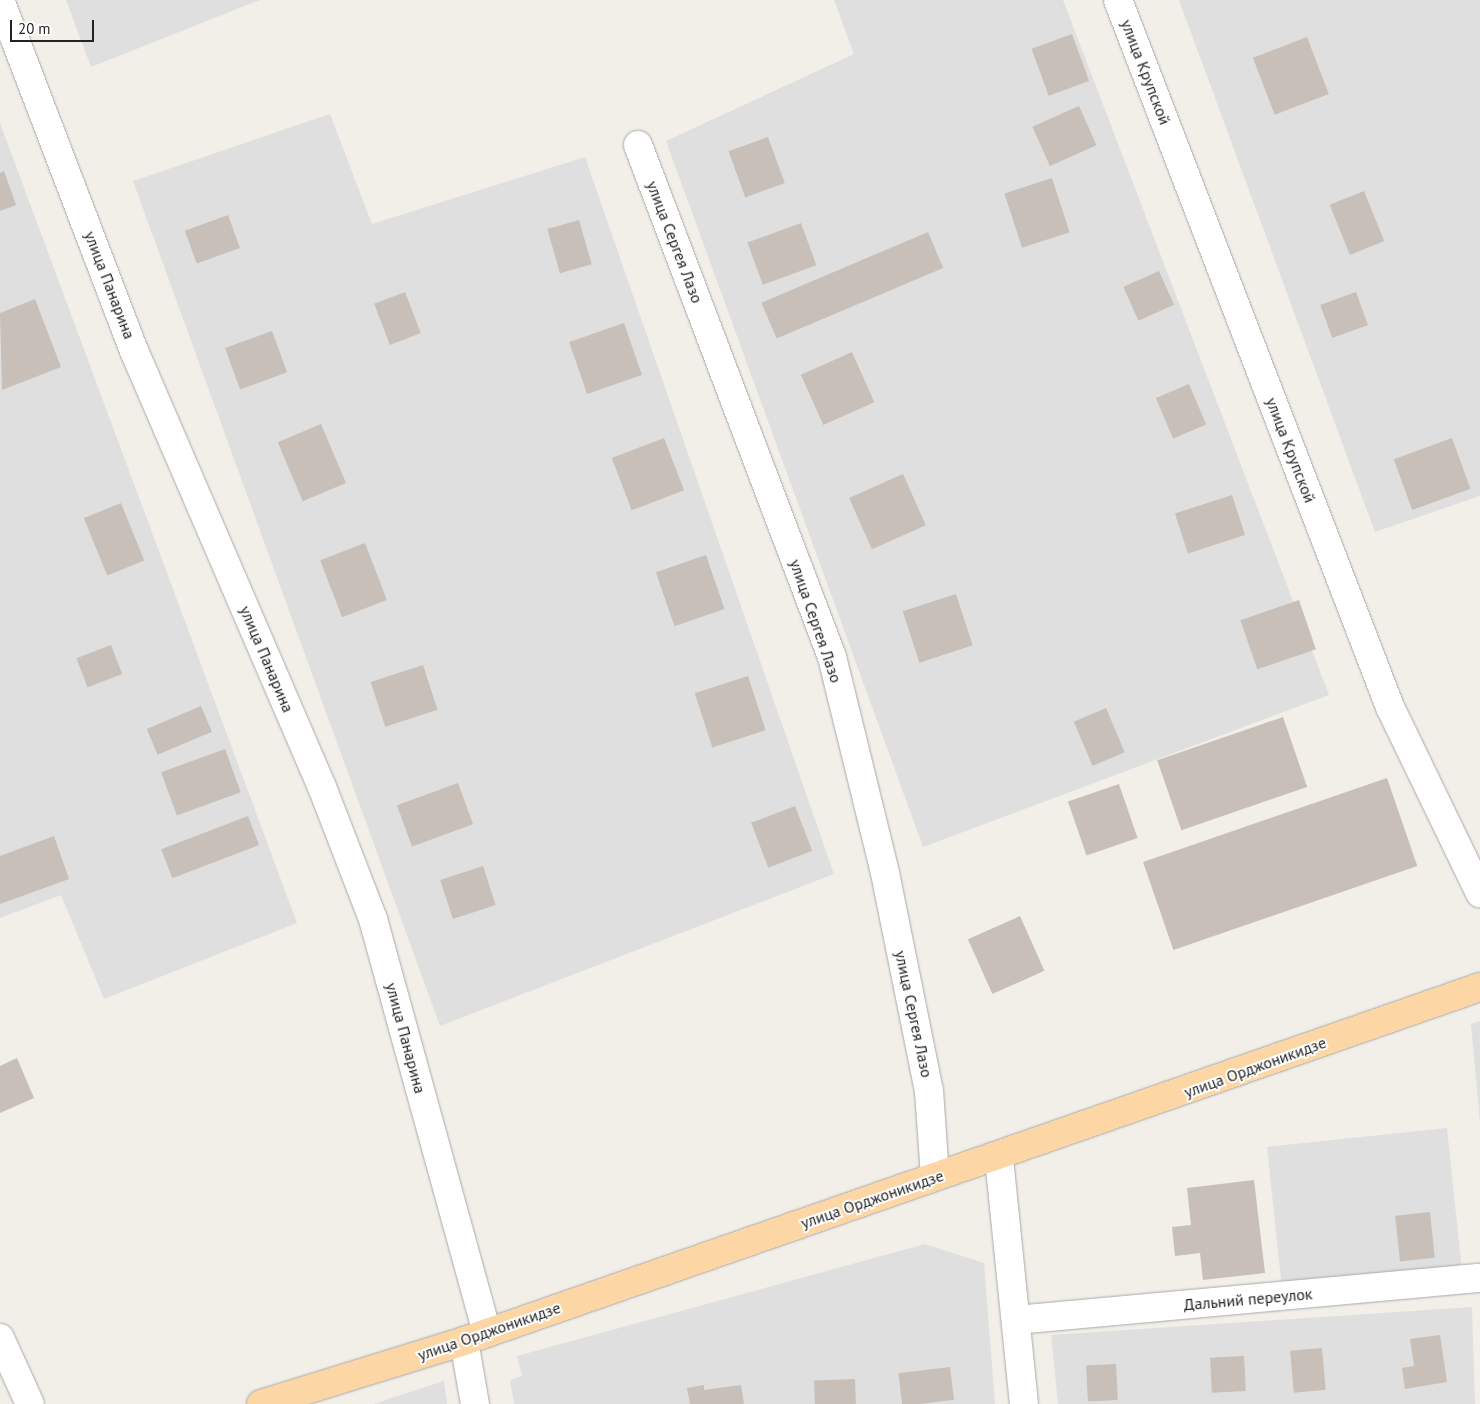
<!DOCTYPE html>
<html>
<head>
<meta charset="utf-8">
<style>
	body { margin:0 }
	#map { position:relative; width:1480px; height:1404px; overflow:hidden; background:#f2efe9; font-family:"PT Sans",sans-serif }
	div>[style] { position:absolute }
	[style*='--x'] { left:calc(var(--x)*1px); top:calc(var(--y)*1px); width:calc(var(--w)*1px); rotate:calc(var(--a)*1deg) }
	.residential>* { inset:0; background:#e0dfdf; transform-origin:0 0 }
	.building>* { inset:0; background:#c7bfb8; transform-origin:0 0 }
	.roads { filter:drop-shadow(0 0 1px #a9a9a9) drop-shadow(0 0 1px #a9a9a9) }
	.minor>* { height:28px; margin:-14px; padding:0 14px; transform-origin:14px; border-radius:14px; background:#fff }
	.major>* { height:28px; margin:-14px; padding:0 14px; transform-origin:14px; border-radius:14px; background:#fcd6a4 }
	span { translate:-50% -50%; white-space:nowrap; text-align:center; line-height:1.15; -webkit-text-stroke:4px #fff; paint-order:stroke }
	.street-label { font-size:16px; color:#222 }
	.scale { position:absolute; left:10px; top:20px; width:84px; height:22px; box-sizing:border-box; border:2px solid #222; border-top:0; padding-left:6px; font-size:15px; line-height:18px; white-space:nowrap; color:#222; -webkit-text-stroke:4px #fff; paint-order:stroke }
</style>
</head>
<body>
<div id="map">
	<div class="residential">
		<i style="clip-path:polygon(66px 0,260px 0,91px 67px)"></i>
		<i style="clip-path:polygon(834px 0,1063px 0,1329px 695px,923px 847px,666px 141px,854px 54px)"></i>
		<i style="clip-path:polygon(1179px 0,1480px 0,1480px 496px,1375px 532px)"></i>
		<i style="clip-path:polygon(330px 114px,372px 224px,585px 157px,834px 874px,440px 1026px,133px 181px)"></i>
		<i style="clip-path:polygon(0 123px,297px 923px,104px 999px,61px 895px,0 918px)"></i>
		<i style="clip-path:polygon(1480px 1021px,1480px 1122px,1471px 1024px)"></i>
		<i style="left:1447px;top:1128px;width:143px;height:181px;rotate:84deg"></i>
		<i style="clip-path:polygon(925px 1244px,984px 1263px,995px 1404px,514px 1404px,510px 1380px,522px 1376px,517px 1356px)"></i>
		<i style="clip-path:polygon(1472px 1307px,1475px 1404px,1058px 1404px,1051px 1335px)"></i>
		<i style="clip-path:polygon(444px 1381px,447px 1404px,373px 1404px)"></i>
	</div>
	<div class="building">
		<i style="left:1072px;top:34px;width:50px;height:43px;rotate:70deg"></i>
		<i style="left:1307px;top:37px;width:61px;height:58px;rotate:69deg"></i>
		<i style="left:1079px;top:106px;width:43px;height:51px;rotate:66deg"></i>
		<i style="left:768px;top:137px;width:49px;height:42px;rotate:70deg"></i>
		<i style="clip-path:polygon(4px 171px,16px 205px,0 211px,0 173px)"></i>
		<i style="left:1052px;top:178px;width:57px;height:50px;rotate:72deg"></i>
		<i style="left:1364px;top:191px;width:54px;height:37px;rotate:68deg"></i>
		<i style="left:228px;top:215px;width:35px;height:46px;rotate:70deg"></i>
		<i style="left:579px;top:220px;width:46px;height:33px;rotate:74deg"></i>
		<i style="left:801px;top:223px;width:45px;height:57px;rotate:70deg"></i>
		<i style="left:928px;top:232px;width:39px;height:181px;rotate:67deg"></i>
		<i style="left:1159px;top:271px;width:37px;height:39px;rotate:66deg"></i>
		<i style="left:405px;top:292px;width:44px;height:33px;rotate:69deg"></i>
		<i style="left:1356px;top:292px;width:35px;height:38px;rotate:70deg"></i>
		<i style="clip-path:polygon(35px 299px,61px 367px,2px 390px,0 313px)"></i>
		<i style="left:624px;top:323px;width:55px;height:58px;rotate:71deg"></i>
		<i style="left:272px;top:331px;width:44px;height:50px;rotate:70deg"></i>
		<i style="left:852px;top:352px;width:55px;height:56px;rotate:66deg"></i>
		<i style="left:1189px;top:384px;width:44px;height:36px;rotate:67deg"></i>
		<i style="left:321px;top:424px;width:64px;height:47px;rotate:67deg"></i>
		<i style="left:664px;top:438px;width:56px;height:56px;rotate:69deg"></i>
		<i style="left:1452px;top:438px;width:54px;height:62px;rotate:70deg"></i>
		<i style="left:903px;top:474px;width:56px;height:59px;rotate:66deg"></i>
		<i style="left:1232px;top:495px;width:42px;height:60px;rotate:72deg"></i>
		<i style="left:121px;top:503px;width:62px;height:40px;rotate:68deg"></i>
		<i style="left:365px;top:543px;width:61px;height:48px;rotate:69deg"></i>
		<i style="left:706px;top:555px;width:57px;height:53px;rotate:71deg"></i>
		<i style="left:956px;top:594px;width:54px;height:56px;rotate:72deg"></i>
		<i style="left:1299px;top:600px;width:52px;height:62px;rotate:71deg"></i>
		<i style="left:111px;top:645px;width:31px;height:37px;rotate:69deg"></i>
		<i style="left:423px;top:665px;width:47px;height:55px;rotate:72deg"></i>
		<i style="left:748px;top:676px;width:57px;height:56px;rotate:72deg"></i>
		<i style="left:201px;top:706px;width:28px;height:59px;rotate:67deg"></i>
		<i style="left:1106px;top:708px;width:48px;height:35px;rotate:67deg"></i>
		<i style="left:1283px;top:717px;width:74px;height:133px;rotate:71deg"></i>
		<i style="left:225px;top:749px;width:46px;height:68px;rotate:70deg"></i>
		<i style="left:1387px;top:778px;width:93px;height:258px;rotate:71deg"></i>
		<i style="left:458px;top:783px;width:44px;height:65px;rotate:70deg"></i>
		<i style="left:1119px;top:784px;width:57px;height:54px;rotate:71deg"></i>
		<i style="left:795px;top:806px;width:48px;height:47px;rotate:69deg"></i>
		<i style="left:248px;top:816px;width:31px;height:93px;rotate:69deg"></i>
		<i style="clip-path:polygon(54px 836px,69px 879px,0 904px,0 856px)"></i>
		<i style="left:483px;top:866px;width:41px;height:45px;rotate:72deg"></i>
		<i style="left:1020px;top:916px;width:60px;height:57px;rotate:66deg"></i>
		<i style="clip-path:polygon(17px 1058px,34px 1098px,0 1113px,0 1066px)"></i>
		<i style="clip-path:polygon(1254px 1180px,1265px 1273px,1203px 1280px,1200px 1253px,1175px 1256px,1172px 1227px,1191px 1225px,1187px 1188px)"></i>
		<i style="left:1430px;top:1212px;width:46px;height:35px;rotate:84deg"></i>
		<i style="clip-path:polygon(1440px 1335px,1447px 1382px,1405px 1389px,1402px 1368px,1414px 1366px,1410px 1339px)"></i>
		<i style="left:1322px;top:1348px;width:42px;height:32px;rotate:85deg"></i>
		<i style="left:1244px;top:1356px;width:35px;height:34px;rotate:87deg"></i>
		<i style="left:1116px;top:1364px;width:36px;height:30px;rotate:87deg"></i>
		<i style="left:950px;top:1367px;width:33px;height:52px;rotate:83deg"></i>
		<i style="left:855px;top:1379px;width:25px;height:41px;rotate:88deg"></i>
		<i style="clip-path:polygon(704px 1385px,704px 1390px,741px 1385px,744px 1404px,690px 1404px,687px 1388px)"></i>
	</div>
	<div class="roads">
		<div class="minor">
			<i style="--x:0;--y:0;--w:378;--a:69.1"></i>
			<i style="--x:135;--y:353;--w:473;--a:66.7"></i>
			<i style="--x:322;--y:787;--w:142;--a:68.9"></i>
			<i style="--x:373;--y:919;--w:429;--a:74.6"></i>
			<i style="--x:1118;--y:0;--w:758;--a:68.96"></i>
			<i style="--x:1390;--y:707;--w:207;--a:64.2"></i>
			<i style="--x:638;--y:145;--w:548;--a:69.25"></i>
			<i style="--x:832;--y:657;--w:222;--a:76.2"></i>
			<i style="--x:885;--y:873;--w:222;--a:78.6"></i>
			<i style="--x:929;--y:1091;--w:85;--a:86"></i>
			<i style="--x:999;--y:1158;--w:247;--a:84.2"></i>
			<i style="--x:1016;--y:1320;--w:466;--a:-5.2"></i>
			<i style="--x:0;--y:1338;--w:72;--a:65.6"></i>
			<i style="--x:464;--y:1341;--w:64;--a:80.1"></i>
		</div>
		<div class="major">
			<i style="--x:261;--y:1404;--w:213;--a:-17.2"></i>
			<i style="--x:464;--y:1341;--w:1076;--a:-19.21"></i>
		</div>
	</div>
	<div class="street-label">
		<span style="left:1146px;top:72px;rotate:69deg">улица Крупской</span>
		<span style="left:675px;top:242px;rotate:69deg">улица Сергея Лазо</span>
		<span style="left:110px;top:285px;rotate:69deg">улица Панарина</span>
		<span style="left:1291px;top:450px;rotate:69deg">улица Крупской</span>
		<span style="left:816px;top:621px;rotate:71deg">улица Сергея Лазо</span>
		<span style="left:267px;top:659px;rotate:67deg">улица Панарина</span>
		<span style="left:914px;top:1014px;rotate:78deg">улица Сергея Лазо</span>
		<span style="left:406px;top:1038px;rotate:75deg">улица Панарина</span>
		<span style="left:1255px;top:1067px;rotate:-20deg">улица Орджоникидзе</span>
		<span style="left:872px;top:1199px;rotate:-19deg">улица Орджоникидзе</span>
		<span style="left:1248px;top:1299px;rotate:-5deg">Дальний переулок</span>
		<span style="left:489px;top:1331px;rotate:-19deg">улица Орджоникидзе</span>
	</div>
	<div class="scale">20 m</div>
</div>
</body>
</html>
